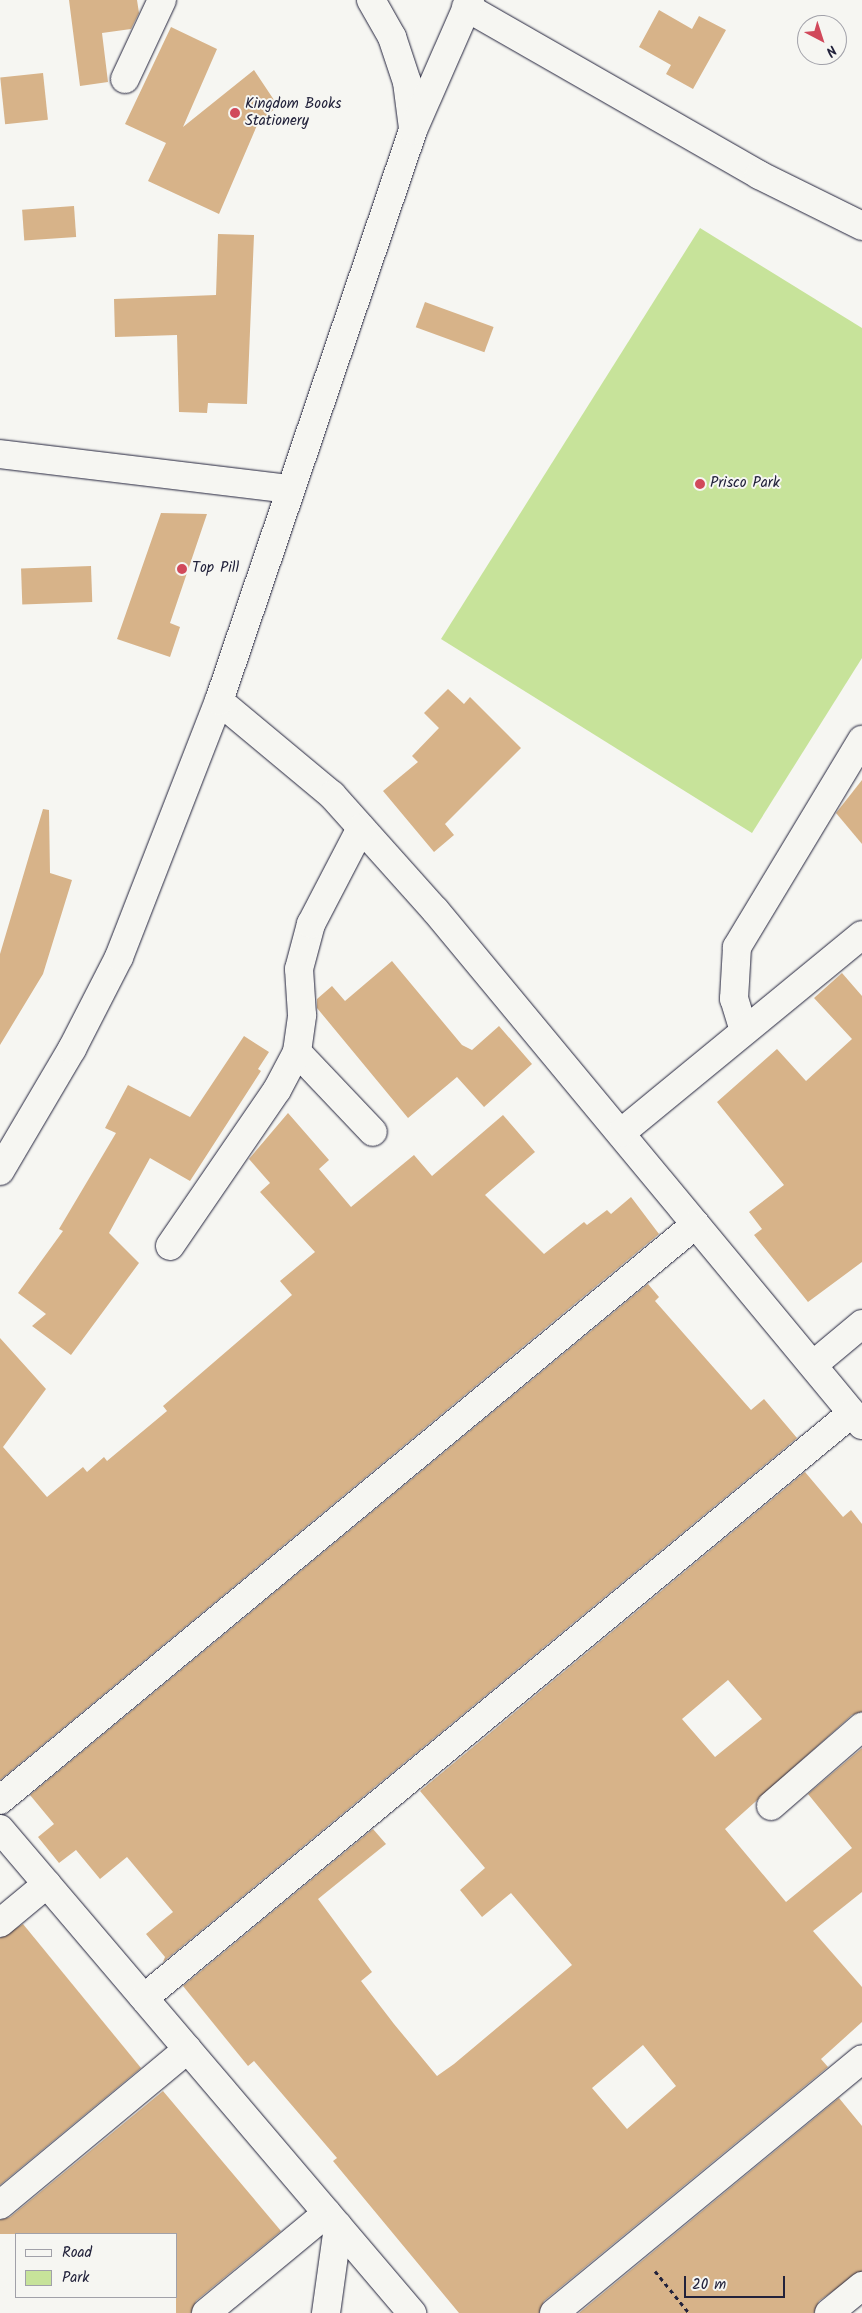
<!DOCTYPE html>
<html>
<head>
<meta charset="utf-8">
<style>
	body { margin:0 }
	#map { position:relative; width:862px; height:2313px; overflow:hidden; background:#f6f6f2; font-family:Kalam,sans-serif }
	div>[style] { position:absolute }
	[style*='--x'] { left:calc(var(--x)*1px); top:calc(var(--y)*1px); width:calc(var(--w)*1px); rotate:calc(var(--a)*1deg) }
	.green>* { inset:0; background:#c7e39a }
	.building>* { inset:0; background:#d7b389; transform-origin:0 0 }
	.path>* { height:3px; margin-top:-1.5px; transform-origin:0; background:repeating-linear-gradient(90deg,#22223b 0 4px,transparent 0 8px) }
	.roads { filter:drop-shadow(0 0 1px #22223b) drop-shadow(0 0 1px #22223b) }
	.minor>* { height:28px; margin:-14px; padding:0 14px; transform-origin:14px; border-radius:14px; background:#f6f6f2 }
	.major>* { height:28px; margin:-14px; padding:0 14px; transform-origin:14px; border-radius:14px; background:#f6f6f2 }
	.dots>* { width:14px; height:14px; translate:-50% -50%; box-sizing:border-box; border:2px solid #f6f6f2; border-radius:50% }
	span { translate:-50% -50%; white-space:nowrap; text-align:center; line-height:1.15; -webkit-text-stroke:4px #f6f6f2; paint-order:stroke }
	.poi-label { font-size:15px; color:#22223b }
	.left { translate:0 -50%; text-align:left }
	.legend { position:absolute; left:15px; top:2233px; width:162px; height:65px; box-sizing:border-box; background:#f6f6f2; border:1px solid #a1a1a9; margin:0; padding:6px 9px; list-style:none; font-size:15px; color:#22223b }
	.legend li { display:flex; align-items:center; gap:10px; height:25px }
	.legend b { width:25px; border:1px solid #a1a1a9 }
	.north { position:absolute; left:797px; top:15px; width:50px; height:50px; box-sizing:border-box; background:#f6f6f2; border:1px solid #a1a1a9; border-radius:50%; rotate:140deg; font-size:14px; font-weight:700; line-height:20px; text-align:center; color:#22223b }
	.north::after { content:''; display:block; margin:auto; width:18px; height:22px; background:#d1495b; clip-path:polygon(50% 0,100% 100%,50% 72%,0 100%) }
	.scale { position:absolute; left:684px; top:2276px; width:101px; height:22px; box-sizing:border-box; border:2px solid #22223b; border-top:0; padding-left:6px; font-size:15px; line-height:18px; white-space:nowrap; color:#22223b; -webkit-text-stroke:4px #f6f6f2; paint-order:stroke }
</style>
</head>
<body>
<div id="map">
	<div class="green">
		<i style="clip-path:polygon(700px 228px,862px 328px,862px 658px,752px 833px,441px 639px)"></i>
	</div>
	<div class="building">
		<i style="clip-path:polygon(69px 0,137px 0,139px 13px,131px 29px,102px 33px,108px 82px,80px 86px)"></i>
		<i style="clip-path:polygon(659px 10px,692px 29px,699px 16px,726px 30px,693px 89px,666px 74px,671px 65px,639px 47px)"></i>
		<i style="clip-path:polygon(171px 27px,217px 49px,183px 127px,254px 70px,278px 106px,258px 123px,219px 214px,148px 181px,166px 143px,125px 124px)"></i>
		<i style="left:43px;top:73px;width:47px;height:43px;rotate:84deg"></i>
		<i style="left:74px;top:206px;width:31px;height:52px;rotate:86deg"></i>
		<i style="clip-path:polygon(218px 234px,254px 235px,247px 404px,208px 403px,207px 413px,179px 412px,177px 335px,115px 337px,114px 299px,216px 295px)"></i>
		<i style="left:425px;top:302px;width:73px;height:27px;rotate:20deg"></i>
		<i style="clip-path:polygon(161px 513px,207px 514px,170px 623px,180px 627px,170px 657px,117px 639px)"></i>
		<i style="left:91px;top:566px;width:36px;height:70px;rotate:88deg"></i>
		<i style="clip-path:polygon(448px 689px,464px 704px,470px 697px,521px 748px,445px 824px,454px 835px,434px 852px,383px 791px,418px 762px,412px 756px,439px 728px,424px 713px)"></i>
		<i style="clip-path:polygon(862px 780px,862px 844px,836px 813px)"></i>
		<i style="clip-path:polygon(43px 809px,49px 810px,50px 873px,72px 880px,43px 974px,0 1045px,0 954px)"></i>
		<i style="clip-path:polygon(392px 961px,462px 1045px,472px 1050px,499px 1026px,532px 1064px,484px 1107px,457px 1077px,408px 1118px,317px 1008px,317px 999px,332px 986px,345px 1001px)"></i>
		<i style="clip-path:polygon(842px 973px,862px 996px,862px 1262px,808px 1302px,754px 1235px,762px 1229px,749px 1212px,784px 1185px,717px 1102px,777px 1049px,806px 1081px,852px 1039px,814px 998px)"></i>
		<i style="clip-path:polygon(244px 1036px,269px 1052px,258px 1069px,261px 1071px,190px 1181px,150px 1158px,109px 1233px,139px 1263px,71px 1355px,32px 1326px,46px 1314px,18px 1293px,63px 1231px,59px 1229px,116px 1133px,105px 1128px,128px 1085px,190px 1117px)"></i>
		<i style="clip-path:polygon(288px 1113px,329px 1160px,319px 1169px,351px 1207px,414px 1155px,432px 1176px,503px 1115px,535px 1152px,485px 1195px,544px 1254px,584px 1222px,587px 1225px,607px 1210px,611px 1214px,631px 1197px,659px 1234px,0 1780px,0 1338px,46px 1389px,3px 1447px,47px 1497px,83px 1467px,87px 1472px,104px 1457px,107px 1461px,167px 1411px,163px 1406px,292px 1295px,280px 1281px,315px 1252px,260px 1192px,270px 1183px,249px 1159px)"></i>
		<i style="clip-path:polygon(648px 1284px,659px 1297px,655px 1301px,751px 1410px,764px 1399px,797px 1438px,163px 1962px,165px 1957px,146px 1934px,173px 1912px,127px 1857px,100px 1879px,76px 1850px,59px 1863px,38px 1837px,54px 1824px,30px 1795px)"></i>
		<i style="clip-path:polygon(evenodd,805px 1472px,843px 1517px,851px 1510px,862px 1524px,862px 1712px,852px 1715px,725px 1829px,786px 1902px,852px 1848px,808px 1794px,862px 1748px,862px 1892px,813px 1931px,862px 1987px,862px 2022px,821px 2059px,828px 2067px,544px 2301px,539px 2313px,459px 2313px,333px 2161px,337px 2158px,254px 2061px,248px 2066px,183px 1986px,373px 1829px,386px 1844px,318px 1899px,372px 1972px,361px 1981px,394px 2024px,437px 2076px,454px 2064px,572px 1965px,511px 1893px,482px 1917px,460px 1890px,485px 1868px,420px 1791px,805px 1472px,728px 1680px,762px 1719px,715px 1757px,682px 1719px,728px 1680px,805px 1472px,643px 2045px,676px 2086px,627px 2129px,592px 2088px,643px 2045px)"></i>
		<i style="clip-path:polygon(23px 1924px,141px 2068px,0 2185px,0 1938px)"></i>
		<i style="clip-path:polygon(163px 2091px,281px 2231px,196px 2301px,191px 2313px,176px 2313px,176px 2234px,0 2234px,0 2220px,10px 2217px)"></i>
		<i style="clip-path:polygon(839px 2098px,862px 2126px,862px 2271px,819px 2301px,814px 2313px,579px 2313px)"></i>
	</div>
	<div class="path">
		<i style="--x:655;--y:2271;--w:54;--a:51"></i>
	</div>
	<div class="roads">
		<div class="minor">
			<i style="--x:466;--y:7;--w:338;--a:29.8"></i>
			<i style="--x:759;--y:175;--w:115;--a:26.3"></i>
			<i style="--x:125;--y:79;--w:87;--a:-64.9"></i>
			<i style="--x:0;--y:454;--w:291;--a:6.9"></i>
			<i style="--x:219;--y:701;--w:147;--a:39.8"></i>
			<i style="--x:332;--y:795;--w:154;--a:48.2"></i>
			<i style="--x:435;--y:910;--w:669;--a:50.34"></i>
			<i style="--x:744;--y:1031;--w:34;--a:-107"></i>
			<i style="--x:734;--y:999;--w:52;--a:-86.7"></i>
			<i style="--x:737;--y:947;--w:242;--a:-58.9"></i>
			<i style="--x:297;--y:1052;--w:110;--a:46.5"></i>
			<i style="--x:622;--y:1132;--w:310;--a:-39.4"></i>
			<i style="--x:170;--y:1246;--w:189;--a:-55.6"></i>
			<i style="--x:277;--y:1090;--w:43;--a:-62.2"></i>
			<i style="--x:297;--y:1052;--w:37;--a:-82"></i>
			<i style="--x:302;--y:1015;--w:46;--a:-93.7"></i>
			<i style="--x:299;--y:969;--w:47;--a:-75.1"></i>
			<i style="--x:311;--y:924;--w:108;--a:-62.5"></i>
			<i style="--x:813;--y:1365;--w:64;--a:-39.9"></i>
			<i style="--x:0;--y:1800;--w:903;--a:-39.61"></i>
			<i style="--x:771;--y:1806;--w:121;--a:-41"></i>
			<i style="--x:0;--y:1829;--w:636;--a:49.59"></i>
			<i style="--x:0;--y:1923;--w:61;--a:-39.7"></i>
			<i style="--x:144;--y:1998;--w:918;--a:-39.57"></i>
			<i style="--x:0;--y:2205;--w:244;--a:-39.7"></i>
			<i style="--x:206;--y:2313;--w:157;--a:-39.6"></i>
			<i style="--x:326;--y:2313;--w:88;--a:-82.1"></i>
			<i style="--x:554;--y:2313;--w:399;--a:-39.5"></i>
			<i style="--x:829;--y:2313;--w:43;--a:-39.3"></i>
		</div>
		<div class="major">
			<i style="--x:371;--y:0;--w:43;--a:60.4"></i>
			<i style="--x:392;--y:37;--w:47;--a:71.6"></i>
			<i style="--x:407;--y:82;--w:46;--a:82.6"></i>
			<i style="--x:0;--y:1171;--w:142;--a:-59.5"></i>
			<i style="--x:72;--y:1049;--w:103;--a:-62.9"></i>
			<i style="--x:119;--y:957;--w:275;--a:-68.7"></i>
			<i style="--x:219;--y:701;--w:603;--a:-71.23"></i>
			<i style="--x:413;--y:130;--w:142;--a:-66.3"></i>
		</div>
	</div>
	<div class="dots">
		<i style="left:235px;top:113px;background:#d1495b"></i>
		<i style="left:700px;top:484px;background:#d1495b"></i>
		<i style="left:182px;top:569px;background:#d1495b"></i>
	</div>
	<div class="poi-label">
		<span class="left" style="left:245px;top:113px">Kingdom Books<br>Stationery</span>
		<span class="left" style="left:710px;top:484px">Prisco Park</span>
		<span class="left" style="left:192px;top:569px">Top Pill</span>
	</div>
	<ul class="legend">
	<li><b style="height:6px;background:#f6f6f2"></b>Road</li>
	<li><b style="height:14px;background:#c7e39a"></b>Park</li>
	</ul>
	<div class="north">N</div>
	<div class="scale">20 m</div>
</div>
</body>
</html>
